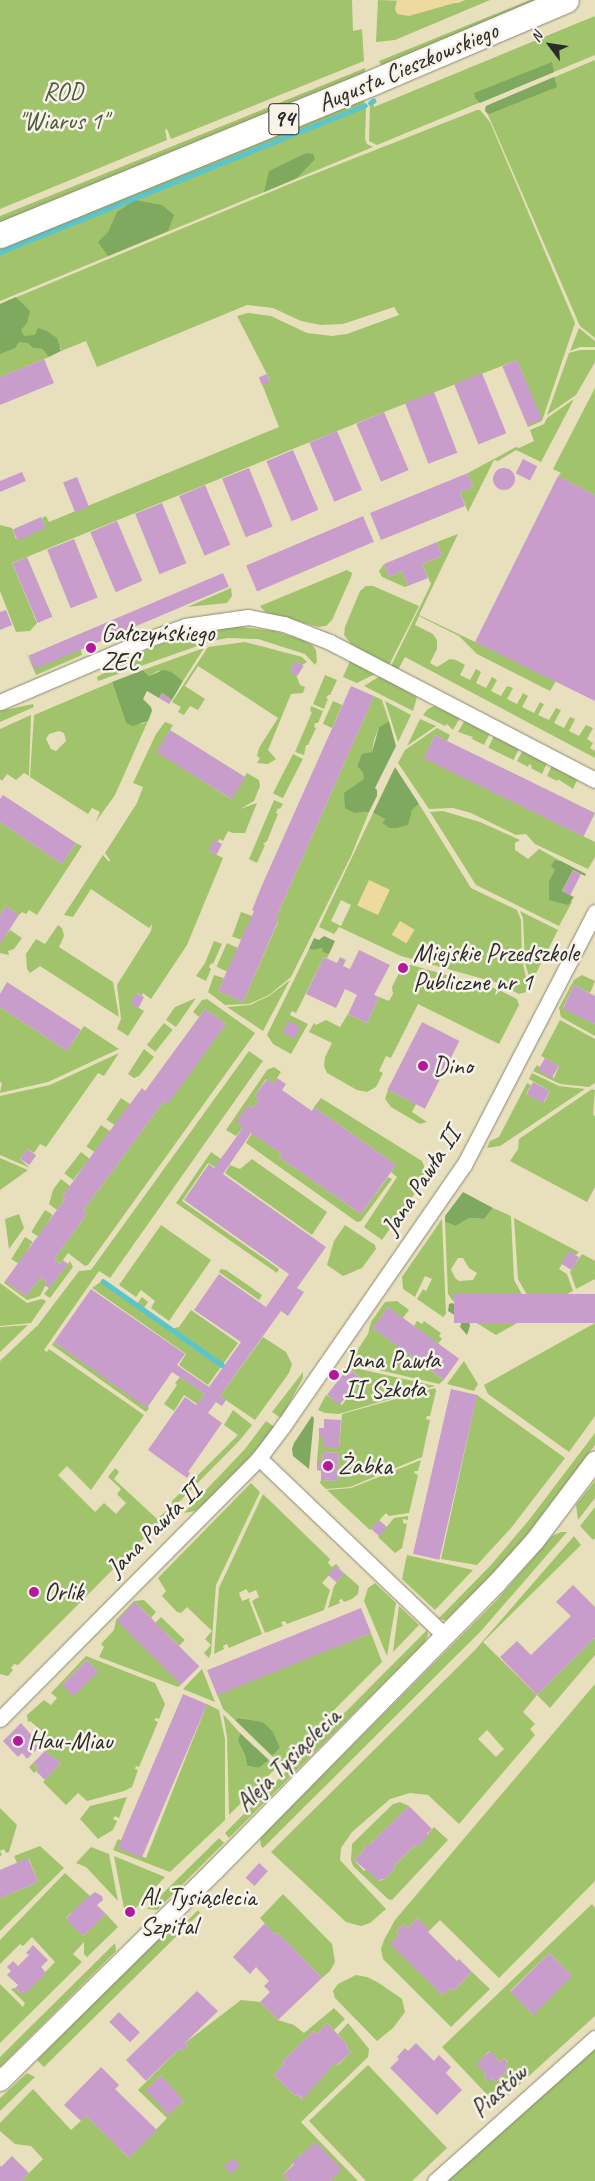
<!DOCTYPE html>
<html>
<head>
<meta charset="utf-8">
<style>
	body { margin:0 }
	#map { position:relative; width:595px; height:2181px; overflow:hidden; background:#e8e0bc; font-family:Caveat,sans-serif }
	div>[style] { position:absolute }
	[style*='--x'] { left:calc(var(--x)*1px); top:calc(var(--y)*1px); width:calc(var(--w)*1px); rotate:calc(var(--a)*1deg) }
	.green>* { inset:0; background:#a0c36c; transform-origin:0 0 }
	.forest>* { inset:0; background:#80a960 }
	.sand>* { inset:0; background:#eeda9e; transform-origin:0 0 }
	.stream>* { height:4.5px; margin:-2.25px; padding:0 2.25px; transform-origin:2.25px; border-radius:2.25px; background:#58c5cf }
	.building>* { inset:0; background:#c89dcb; transform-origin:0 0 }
	.round { border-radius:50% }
	.roads { filter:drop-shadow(0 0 1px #8a8674) drop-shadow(0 0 1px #8a8674) }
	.minor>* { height:15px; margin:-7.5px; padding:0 7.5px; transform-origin:7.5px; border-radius:7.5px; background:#fff }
	.tertiary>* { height:19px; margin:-9.5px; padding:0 9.5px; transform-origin:9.5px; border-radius:9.5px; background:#fff }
	.primary>* { height:25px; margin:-12.5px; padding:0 12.5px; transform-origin:12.5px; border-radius:12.5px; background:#fff }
	.dots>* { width:14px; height:14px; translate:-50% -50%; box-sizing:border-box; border:2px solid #f7f3e8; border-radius:50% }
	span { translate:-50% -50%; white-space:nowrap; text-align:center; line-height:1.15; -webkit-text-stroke:5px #f7f3e8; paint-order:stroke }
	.shield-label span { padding:1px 4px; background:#f7f3e8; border:1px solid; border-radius:4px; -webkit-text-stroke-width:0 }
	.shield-label { font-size:24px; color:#2b2b2b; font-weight:700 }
	.street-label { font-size:25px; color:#2b2b2b }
	.park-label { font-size:25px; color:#4e593e }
	.poi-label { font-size:25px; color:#2b2b2b }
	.left { translate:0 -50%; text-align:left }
	.north { position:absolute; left:525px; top:20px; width:50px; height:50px; -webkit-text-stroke:4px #f7f3e8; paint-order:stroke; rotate:301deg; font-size:14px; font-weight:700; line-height:20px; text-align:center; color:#2b2b2b }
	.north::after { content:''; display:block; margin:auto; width:18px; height:22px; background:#2b2b2b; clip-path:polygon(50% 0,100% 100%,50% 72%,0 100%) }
</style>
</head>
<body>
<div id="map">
	<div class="green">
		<i style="clip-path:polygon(0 0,352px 0,353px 31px,362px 29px,364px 61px,171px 139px,167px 129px,165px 130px,167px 140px,0 209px)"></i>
		<i style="clip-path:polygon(378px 0,458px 3px,465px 0,490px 0,395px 40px,376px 42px)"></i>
		<i style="clip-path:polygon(530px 0,549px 0,381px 65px,379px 61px)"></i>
		<i style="clip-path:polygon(595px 16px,595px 55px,377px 145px,369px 141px,370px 103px,373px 101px,374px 107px)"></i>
		<i style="clip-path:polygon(595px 60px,595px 338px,580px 326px,485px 108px,486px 106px)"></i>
		<i style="clip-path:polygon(365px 68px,365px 73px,0 224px,0 216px)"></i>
		<i style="clip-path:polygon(363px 95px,366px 109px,365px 139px,367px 144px,373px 147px,0 301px,0 243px)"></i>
		<i style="clip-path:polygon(477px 110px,480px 110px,490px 122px,575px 323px,542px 421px,528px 427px,527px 425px,541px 418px,517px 360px,384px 412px,12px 563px,37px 623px,30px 631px,16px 632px,0 591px,0 525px,12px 528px,16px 539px,45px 528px,42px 518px,46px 516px,49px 522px,279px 427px,262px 384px,270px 380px,237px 316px,248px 313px,271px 316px,307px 333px,332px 336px,347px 334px,399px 315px,394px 307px,343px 324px,321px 325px,301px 321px,273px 308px,247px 305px,97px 367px,86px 341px,61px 351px,61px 348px,33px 348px,42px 349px,49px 357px,0 377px,0 304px,304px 178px)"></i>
		<i style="clip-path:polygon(579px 328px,595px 341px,595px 347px,580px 347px,570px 351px)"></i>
		<i style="clip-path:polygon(580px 350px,595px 350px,595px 362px,576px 395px,547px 415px,569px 353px)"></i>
		<i style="clip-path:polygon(595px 388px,595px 495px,558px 476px,561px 473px,553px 469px)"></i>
		<i style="clip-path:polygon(574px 399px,541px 462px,516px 450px,498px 461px,494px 460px,468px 512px,460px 492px,473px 487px,468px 473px,516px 447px,519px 448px,534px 441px,530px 430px,544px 424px,547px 418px)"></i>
		<i style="clip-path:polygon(458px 534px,419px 615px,556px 681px,550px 691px,477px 654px,459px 636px,419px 616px,415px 625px,433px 634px,437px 640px,437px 649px,430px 663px,437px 667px,450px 659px,456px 660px,465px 665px,460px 675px,470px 680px,476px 669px,481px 672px,476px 683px,486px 688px,492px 677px,497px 680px,491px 691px,501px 696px,507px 686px,513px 688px,507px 699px,517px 704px,523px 693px,528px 696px,522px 707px,534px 713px,540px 702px,541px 703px,544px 704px,538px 715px,549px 720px,556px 708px,561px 710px,554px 723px,564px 728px,570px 717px,575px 719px,569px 731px,579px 736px,586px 725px,593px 728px,587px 739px,593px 743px,590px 748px,595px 751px,595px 758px,405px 657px,398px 670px,391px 666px,431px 584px,422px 564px,442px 556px,437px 542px)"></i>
		<i style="clip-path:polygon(384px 564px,389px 577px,402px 571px,408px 586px,405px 587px,382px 577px,379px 571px)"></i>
		<i style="clip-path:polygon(347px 570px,352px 573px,351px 577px,332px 620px,326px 626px,318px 627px,265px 612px,260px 606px)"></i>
		<i style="clip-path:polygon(366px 586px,373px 586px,419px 606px,389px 665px,351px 644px,344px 635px,345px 627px,360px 591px)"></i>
		<i style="clip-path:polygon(231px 588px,232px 596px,227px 603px,187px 607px)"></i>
		<i style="clip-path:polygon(233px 626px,274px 631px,304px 640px,312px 645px,316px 650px,317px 661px,315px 665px,305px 654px,258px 639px,228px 638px,211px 641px,218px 628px)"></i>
		<i style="clip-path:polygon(216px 629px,209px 642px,98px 681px,97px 677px,144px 651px,169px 641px)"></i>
		<i style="clip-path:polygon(245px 642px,302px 657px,307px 662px,302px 665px,296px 661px,290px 671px,296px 675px,300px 685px,305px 687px,303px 693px,291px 694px,268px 750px,276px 759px,268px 764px,257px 763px,260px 758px,257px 756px,259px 748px,278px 718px,223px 682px,198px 666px,185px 686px,205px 699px,198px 710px,190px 706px,184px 715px,178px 712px,181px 707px,172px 702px,208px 647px)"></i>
		<i style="clip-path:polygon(80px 647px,82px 655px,36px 675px,26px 652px,34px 666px)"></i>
		<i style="clip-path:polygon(204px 648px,183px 681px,172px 672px,158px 671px,149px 676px,143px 670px)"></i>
		<i style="clip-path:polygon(350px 661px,375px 674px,357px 683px,343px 677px)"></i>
		<i style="clip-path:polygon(325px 675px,337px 680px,330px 695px,328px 695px,326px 698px,328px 699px,324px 709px,313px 704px)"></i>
		<i style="clip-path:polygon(380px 676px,417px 697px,413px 711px,364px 686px)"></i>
		<i style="clip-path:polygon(evenodd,112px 682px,126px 723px,142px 724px,148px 721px,115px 795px,95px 823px,100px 812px,92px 808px,88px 814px,30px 777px,34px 715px,112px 682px,59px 731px,64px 733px,66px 741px,56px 751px,51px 749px,46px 739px,49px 734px,59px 731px)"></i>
		<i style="clip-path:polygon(374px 696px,382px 700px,389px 721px,379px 727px,374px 740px,372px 752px,362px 755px,357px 766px,363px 773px,365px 779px,354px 813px,369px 812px,351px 856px,291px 977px,269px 995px,249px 1004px,225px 1005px,208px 992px,214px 975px,224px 978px,218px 991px,243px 1002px,278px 922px,275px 920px)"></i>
		<i style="left:333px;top:701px;width:10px;height:25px;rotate:24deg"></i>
		<i style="clip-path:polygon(385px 701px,411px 715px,398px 742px)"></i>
		<i style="clip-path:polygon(33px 704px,34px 707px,0 722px,0 711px)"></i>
		<i style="clip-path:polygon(311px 706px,323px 711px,318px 723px,315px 723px,314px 727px,316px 728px,308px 745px,306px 745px,304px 755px,295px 752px,312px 712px,310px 711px)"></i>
		<i style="clip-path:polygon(434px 706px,460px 718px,453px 730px,447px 724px,445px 726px,423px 715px,428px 709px)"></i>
		<i style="clip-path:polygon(31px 715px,29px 776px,24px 773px,16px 780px,7px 774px,2px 781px,0 779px,0 729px)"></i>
		<i style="clip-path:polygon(420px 719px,436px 726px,407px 746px)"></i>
		<i style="clip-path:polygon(465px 720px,490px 733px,484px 745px,472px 739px,473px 737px,458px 732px)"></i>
		<i style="clip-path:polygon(165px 722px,173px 725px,157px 752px,231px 799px,247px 773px,259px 780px,260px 786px,254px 801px,240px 809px,257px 803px,245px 833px,233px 833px,228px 831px,223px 841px,220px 839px,209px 851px,223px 858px,187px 945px,151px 999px,143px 993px,142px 996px,137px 993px,131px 1003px,144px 1011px,128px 1036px,117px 1029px,121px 1019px,117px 985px,151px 931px,152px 924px,149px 928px,91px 889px,73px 917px,64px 915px,103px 855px,109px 862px,110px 860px,105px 853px,137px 803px,143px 787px,133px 783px,156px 734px)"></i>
		<i style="clip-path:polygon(437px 728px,450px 735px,447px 741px,435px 735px,424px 758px,595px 842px,595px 857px,588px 869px,535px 844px,526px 834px,516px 835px,471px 813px,453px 808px,429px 809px,398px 763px,405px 750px)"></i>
		<i style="left:494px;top:736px;width:28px;height:13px;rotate:26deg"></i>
		<i style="clip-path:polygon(523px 750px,547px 763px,542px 774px,531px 768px,532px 766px,529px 764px,528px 767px,517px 761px)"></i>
		<i style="left:293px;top:754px;width:11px;height:44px;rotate:27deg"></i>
		<i style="clip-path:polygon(552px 765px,578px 778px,573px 789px,558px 779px,557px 781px,547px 776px)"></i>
		<i style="clip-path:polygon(274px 800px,283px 804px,280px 809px,278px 808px,276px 813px,278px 814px,267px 841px,263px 844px,265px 845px,257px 863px,249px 859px)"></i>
		<i style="clip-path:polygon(evenodd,419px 804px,471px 888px,517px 910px,521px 920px,522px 960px,528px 986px,526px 992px,519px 994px,498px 983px,401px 956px,339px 927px,334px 934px,319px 927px,373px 813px,385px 819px,382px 823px,389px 828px,409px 817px,412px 810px,419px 804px,341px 900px,351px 905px,341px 926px,331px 921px,341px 900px)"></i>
		<i style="clip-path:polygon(443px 811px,480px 822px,520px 840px,515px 843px,515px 850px,528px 859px,539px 849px,561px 861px,555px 860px,555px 870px,549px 880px,572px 902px,559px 926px,476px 885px,430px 812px)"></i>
		<i style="clip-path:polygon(0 822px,62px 864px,76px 843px,82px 846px,37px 915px,29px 910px,26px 914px,22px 912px,19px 915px,6px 906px,0 915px)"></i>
		<i style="clip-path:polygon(520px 911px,558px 930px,531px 983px,525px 963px,523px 918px)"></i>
		<i style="left:241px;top:912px;width:12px;height:26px;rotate:20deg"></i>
		<i style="clip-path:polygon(58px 925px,62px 928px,64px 936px,59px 947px,113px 982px,119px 1017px,40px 966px,30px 973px,27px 969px,26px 954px,36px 939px,45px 944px)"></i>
		<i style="clip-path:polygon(10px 930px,22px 938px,14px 949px,8px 951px,9px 955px,0 953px,0 942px)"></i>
		<i style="clip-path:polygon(214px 941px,222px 944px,213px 964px,211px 963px,209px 967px,211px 969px,206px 981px,196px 976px,205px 963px)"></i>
		<i style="left:227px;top:943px;width:12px;height:26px;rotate:24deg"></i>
		<i style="clip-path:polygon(322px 948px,329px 954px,327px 958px,324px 957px,296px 1013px,292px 1011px,290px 1015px,308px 1024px,291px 1054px,273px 1044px,267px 1035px,309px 949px,315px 950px)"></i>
		<i style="clip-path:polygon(405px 965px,411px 965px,497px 989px,517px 999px,519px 1005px,499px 1044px,418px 1004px,391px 1058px,386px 1056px,379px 1071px,383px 1073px,376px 1087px,367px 1092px,357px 1090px,327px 1073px,324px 1066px,325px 1057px,332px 1043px,309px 1032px,314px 1023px,316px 1025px,326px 1020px,340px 1027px,348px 1014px,367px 1023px,379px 997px,389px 1001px,393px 994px,392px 987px,401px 969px)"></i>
		<i style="clip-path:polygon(582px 975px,595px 981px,590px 993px,574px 985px,563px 1008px,595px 1024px,595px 1036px,561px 1017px,559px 1008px,574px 980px)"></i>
		<i style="clip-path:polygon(290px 980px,263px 1031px,227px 1007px,250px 1005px,269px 996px)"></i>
		<i style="clip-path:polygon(196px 998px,176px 1027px,166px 1020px,175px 1007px)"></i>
		<i style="clip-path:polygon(207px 999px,255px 1033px,88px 1265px,85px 1266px,68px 1253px,60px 1264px,54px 1259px,87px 1214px,83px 1211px,164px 1101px,168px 1103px,226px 1024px,205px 1009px,199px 1017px,193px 1012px,202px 1000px)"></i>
		<i style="clip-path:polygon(0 1007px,67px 1051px,84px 1026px,119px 1049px,48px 1082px,0 1093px,2px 1083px,0 1082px)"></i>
		<i style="clip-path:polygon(560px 1020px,595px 1039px,595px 1083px,589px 1087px,560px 1084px,533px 1071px,537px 1065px,540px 1067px,539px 1070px,554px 1078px,559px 1066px,541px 1056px)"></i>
		<i style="left:164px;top:1023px;width:11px;height:28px;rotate:38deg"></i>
		<i style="clip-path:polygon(144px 1049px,154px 1057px,139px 1076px,134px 1078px,128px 1074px)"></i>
		<i style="clip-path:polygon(249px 1051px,263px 1061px,260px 1065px,110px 1278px,99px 1271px,44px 1350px,47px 1352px,49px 1349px,144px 1415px,91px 1490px,67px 1466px,58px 1475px,95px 1512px,104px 1503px,116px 1514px,126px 1503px,117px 1494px,121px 1489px,108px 1477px,115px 1468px,119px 1472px,114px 1479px,157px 1519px,166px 1511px,168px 1514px,18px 1665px,14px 1664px,11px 1668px,13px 1670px,8px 1676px,0 1674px,0 1361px,38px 1325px,79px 1271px,91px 1270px)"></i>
		<i style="clip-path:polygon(119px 1053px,104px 1076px,98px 1073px,46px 1147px,40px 1144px,34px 1153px,27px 1149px,20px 1159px,30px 1168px,0 1155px,0 1096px,50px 1085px)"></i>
		<i style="clip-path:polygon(274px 1067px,281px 1072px,273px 1084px,266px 1079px,255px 1096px,259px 1099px,253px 1108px,248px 1105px,243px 1127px,236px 1136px,226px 1130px,267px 1070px)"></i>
		<i style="clip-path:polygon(532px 1073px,559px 1086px,585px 1089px,500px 1146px,487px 1148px,490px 1141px,499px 1137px,527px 1083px,531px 1085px,526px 1094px,544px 1103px,550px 1091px,529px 1079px)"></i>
		<i style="clip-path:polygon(592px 1089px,595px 1090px,593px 1115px,595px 1116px,595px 1187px,587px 1202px,510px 1161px,518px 1149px,519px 1139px)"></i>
		<i style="clip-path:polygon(388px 1090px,416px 1104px,412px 1112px,427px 1122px,420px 1124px,391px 1107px,385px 1099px)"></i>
		<i style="left:121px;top:1098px;width:11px;height:26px;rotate:34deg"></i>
		<i style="clip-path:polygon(321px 1098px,422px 1161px,424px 1166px,424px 1180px,382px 1240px,364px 1227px,397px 1177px,391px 1172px,396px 1165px,314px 1107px)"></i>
		<i style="left:101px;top:1125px;width:11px;height:26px;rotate:34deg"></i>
		<i style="clip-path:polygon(252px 1133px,282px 1154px,279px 1157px,361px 1214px,388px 1177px,392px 1179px,361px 1221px,357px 1222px,246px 1143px)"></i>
		<i style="left:81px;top:1152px;width:11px;height:27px;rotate:38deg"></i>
		<i style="clip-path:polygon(211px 1152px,221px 1159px,215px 1167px,208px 1163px,182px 1201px,279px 1269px,277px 1273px,176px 1203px)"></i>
		<i style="clip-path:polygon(0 1158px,28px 1170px,0 1190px)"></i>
		<i style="clip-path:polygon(252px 1159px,327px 1212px,312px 1235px,225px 1173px,230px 1165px,240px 1169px)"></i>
		<i style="clip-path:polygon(61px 1179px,70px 1186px,62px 1197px,65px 1199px,57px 1210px,49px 1204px,53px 1190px)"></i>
		<i style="clip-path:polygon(evenodd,493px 1208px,511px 1216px,514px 1280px,533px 1314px,496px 1335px,475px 1322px,464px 1307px,452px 1300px,448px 1294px,445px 1222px,456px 1226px,469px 1218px,484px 1219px,493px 1208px,458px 1258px,463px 1258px,469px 1268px,477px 1273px,473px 1280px,459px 1281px,455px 1278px,451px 1269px,458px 1258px)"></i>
		<i style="left:45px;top:1210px;width:9px;height:26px;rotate:32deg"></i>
		<i style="clip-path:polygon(19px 1214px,24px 1228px,9px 1249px,5px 1219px)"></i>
		<i style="clip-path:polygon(514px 1218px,579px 1252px,576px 1255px,569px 1252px,559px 1269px,567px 1274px,573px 1291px,536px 1311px,518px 1279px)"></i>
		<i style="clip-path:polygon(442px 1219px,446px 1314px,443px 1317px,417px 1299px,423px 1289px,426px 1291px,432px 1279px,425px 1276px,415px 1297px,403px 1289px,402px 1277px)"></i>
		<i style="clip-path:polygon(161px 1225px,211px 1260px,169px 1321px,151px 1308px,155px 1301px,141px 1290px,136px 1297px,119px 1285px)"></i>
		<i style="clip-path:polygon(345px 1225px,375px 1245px,376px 1249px,362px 1268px,343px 1276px,327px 1265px,334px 1241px)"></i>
		<i style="left:25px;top:1237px;width:9px;height:26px;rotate:32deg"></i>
		<i style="clip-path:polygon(582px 1254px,595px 1261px,595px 1279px,576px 1289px,570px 1272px)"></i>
		<i style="clip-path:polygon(70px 1261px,73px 1267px,50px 1298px,44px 1294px)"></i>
		<i style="clip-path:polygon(221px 1269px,226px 1270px,262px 1295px,259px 1300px,219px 1272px)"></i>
		<i style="clip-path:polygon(41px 1277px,47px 1282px,40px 1296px,27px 1300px,4px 1283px,5px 1281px,26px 1296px)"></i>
		<i style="clip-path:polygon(102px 1281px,136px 1305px,142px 1297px,148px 1302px,143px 1309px,171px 1329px,179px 1327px,191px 1310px,238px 1343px,208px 1385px,179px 1365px,186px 1354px,92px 1288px)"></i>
		<i style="clip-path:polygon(0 1283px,27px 1303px,42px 1299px,46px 1301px,31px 1323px,0 1326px)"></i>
		<i style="clip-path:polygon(397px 1301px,409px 1310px,403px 1318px,388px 1307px,373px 1328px,444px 1380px,439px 1384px,349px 1363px,368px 1334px,371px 1322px,385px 1302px)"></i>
		<i style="clip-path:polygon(417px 1321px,422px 1324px,424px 1321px,441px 1333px,439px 1336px,442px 1339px,438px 1344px,414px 1326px)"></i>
		<i style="clip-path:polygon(595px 1323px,595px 1416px,569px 1452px,488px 1394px,484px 1385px)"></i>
		<i style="clip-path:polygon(28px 1325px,0 1352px,0 1327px)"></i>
		<i style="clip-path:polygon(263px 1337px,286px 1352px,292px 1364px,289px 1373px,255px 1420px,220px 1396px)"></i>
		<i style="clip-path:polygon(54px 1342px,149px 1408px,146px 1412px,52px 1345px)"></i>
		<i style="clip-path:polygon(464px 1361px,478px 1384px,474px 1391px,447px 1384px)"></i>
		<i style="clip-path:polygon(346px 1366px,435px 1386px,339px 1414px,325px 1413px,318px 1410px,326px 1395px,342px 1405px,361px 1378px,349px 1368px,344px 1368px)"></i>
		<i style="clip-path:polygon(303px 1372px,303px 1378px,281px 1418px,272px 1412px)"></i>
		<i style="clip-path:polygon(180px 1377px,205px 1394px,197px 1404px,184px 1395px,174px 1411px,164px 1404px,177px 1385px,175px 1383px)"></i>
		<i style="clip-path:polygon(435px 1388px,436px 1391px,430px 1416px,427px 1416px,426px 1419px,430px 1420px,422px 1457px,350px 1487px,326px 1489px,320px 1483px,321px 1480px,337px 1481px,339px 1453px,323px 1452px,322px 1461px,317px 1461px,319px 1438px,323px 1438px,323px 1448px,339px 1448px,342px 1414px)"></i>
		<i style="clip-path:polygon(477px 1395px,565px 1458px,511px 1528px,477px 1565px,441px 1559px)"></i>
		<i style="clip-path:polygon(233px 1410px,252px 1425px,240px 1440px,176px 1505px,172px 1505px,172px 1501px,238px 1435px,224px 1425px)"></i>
		<i style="clip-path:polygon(266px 1421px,275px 1427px,248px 1459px,204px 1504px,195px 1511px,184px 1513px,245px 1449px)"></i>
		<i style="clip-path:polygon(595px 1433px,595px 1445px,529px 1532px,498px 1568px,446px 1620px,438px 1619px,491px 1565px,529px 1520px)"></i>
		<i style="clip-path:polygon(421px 1460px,418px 1471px,415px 1471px,414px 1473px,418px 1475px,409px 1513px,389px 1516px,386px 1513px,370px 1530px,327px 1490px,351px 1488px)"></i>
		<i style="clip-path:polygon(595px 1481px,595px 1498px,578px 1520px,576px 1505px)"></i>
		<i style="clip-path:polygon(251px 1483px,260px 1492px,216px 1585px,211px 1653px,209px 1658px,204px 1653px,211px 1645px,205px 1639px,212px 1631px,187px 1607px,181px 1613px,177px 1612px,162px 1596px,166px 1591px,158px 1578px)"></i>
		<i style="clip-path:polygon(263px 1494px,330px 1559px,328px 1563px,332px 1567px,336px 1564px,341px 1569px,336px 1567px,322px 1583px,330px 1590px,324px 1610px,287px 1624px,285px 1621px,281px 1622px,283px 1626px,265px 1633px,252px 1601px,259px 1597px,256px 1590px,249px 1593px,246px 1589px,239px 1593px,242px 1601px,250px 1598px,249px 1600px,262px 1634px,229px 1648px,227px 1644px,223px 1646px,224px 1649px,214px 1654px,219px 1588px)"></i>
		<i style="clip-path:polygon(595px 1507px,595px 1538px,593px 1540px,580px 1526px)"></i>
		<i style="clip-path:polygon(408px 1516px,408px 1520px,403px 1519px,403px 1523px,407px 1524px,402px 1548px,395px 1553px,378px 1537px,394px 1518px)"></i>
		<i style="clip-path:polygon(561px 1532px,567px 1532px,481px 1631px,263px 1848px,261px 1846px,260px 1839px,264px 1834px,497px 1600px,552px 1536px)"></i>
		<i style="clip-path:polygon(evenodd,574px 1536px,581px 1545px,483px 1642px,537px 1695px,595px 1638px,595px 1655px,550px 1708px,537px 1695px,523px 1712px,535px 1724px,530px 1729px,535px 1735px,459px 1824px,428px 1795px,410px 1793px,390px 1799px,352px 1832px,341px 1848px,340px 1860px,386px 1909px,370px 1923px,361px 1926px,346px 1922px,271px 1852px,475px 1650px,574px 1536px,487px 1730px,504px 1749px,496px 1757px,478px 1739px,487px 1730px)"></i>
		<i style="clip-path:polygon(407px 1555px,473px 1570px,435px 1610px,402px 1579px)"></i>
		<i style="clip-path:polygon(344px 1573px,359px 1586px,358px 1594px,352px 1599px,344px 1602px,342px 1599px,339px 1600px,340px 1603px,328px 1608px,334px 1586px)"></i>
		<i style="clip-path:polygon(375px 1583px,396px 1603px,387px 1656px,364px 1601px,368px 1588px)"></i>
		<i style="clip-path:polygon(144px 1600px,156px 1612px,151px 1618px,135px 1602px,181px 1685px,178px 1687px,99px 1657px,104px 1647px,101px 1644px,114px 1630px,116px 1620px,134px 1601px)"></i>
		<i style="clip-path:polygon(399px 1606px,419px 1625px,393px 1652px)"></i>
		<i style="left:161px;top:1617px;width:33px;height:8px;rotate:44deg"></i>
		<i style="clip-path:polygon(427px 1630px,428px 1635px,425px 1642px,229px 1838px,225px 1833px)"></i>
		<i style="clip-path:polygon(371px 1633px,382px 1662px,280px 1764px,272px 1756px,280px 1748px,263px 1722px,240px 1718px,235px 1720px,223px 1709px,217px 1694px)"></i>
		<i style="clip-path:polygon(evenodd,86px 1656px,155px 1683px,165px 1704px,159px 1719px,156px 1718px,154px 1720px,158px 1722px,139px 1767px,136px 1766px,135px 1769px,138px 1770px,132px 1787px,124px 1791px,87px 1801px,78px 1793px,66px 1805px,43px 1782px,61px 1763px,45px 1751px,33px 1763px,39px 1768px,34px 1773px,29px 1767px,45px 1751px,36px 1742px,43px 1732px,30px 1721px,28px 1722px,27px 1715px,44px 1700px,51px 1705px,57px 1698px,51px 1693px,86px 1656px,87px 1660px,98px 1671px,74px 1695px,63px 1684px,87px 1660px)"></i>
		<i style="clip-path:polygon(202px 1669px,215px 1702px,183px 1689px)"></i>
		<i style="clip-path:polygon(595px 1684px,595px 1881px,499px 1978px,440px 1920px,430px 1930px,417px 1918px,408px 1928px,404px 1924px,396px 1931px,399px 1935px,391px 1944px,442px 1995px,450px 1988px,453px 1991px,472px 1972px,490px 1989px,451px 2027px,383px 1959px,381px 1949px,384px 1940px,395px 1920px)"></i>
		<i style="clip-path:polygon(207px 1704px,219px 1710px,225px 1739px,225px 1820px,170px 1872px,113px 1850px,118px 1839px,125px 1842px,122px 1849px,146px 1858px)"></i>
		<i style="clip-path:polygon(223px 1714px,240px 1733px,238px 1741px,245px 1755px,247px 1766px,259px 1768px,269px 1760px,276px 1768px,229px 1815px,227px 1737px)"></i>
		<i style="clip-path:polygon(127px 1797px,119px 1818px,115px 1816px,113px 1819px,117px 1821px,113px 1830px,98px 1839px,80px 1819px,90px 1806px)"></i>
		<i style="clip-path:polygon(400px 1802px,409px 1806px,369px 1845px,365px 1845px,364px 1850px,354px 1860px,364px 1871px,367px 1869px,379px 1881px,383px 1880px,395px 1869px,393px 1867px,415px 1845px,417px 1847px,434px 1827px,448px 1840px,392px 1900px,388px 1899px,353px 1866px,351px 1860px,352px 1844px,393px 1804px)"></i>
		<i style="clip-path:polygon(0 1808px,17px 1825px,9px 1852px,6px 1853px,4px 1849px,0 1851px,2px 1855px,0 1856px)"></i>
		<i style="clip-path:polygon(219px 1838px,224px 1843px,157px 1910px,147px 1909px)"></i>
		<i style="clip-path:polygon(40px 1846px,64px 1868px,0 1931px,0 1898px,38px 1882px,29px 1859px,17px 1863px,14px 1856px)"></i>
		<i style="clip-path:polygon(91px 1847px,109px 1854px,118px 1901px,86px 1867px,76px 1863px)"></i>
		<i style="clip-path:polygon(114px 1856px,165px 1877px,134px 1910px,131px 1908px,126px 1913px,129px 1916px,126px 1919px)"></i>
		<i style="clip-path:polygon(65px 1873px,90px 1896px,66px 1918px,83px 1936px,106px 1914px,118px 1927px,87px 1957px,84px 1954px,84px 1942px,73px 1954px,82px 1962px,0 2043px,0 1984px,23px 2007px,25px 2003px,11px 1989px,15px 1988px,20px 1993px,23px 1991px,25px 1993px,55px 1962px,32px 1937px,23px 1946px,20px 1944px,0 1964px,0 1940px)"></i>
		<i style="clip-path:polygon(283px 1894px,332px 1944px,335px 1962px,330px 1971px,322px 1978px,278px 1933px,276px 1935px,260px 1918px)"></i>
		<i style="clip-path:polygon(evenodd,592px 1904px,595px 1908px,595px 2016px,497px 2105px,442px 2047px,592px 1904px,549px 1953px,572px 1976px,533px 2015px,510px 1991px,549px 1953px,592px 1904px,489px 2051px,500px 2062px,504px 2058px,508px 2062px,505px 2066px,508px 2070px,496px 2082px,492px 2078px,489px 2081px,484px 2077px,487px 2075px,477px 2064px,489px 2051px)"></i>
		<i style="clip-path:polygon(198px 1910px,200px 1913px,44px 2067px,37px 2060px,163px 1934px,174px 1934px)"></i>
		<i style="clip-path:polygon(115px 1943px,116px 1951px,0 2067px,0 2057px)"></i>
		<i style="clip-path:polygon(356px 1975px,367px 1977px,379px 1983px,402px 1999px,405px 2012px,393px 2028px,377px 2041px,335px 1998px,333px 1991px,338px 1984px)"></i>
		<i style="clip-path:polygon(evenodd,241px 2000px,260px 2002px,278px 2020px,294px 2025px,304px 2033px,334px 2008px,345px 2019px,334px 2030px,327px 2023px,317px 2034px,314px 2031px,282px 2062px,284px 2064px,274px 2075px,295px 2096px,297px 2094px,302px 2099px,335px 2063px,338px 2065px,351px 2052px,346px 2047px,348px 2045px,338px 2034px,348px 2023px,369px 2049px,368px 2057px,301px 2122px,358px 2181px,331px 2181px,302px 2153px,283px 2175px,289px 2181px,21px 2181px,43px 2159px,31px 2146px,15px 2144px,0 2131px,0 2123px,33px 2089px,71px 2130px,86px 2116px,129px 2158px,167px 2118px,138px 2090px,180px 2048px,182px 2051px,188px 2046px,185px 2043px,241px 2000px,161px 2076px,184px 2101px,169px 2115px,146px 2090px,161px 2076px)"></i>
		<i style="clip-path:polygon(595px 2046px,595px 2181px,446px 2181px)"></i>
		<i style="clip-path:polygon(368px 2065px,447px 2148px,412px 2181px,366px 2181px,309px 2121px)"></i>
		<i style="clip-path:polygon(27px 2073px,35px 2077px,0 2111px,0 2098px)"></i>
	</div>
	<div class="forest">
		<i style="clip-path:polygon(552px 62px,554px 72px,480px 103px,475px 98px,474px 93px)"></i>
		<i style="clip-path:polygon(554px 77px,557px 87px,492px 113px,488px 114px,485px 111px,486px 106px)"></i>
		<i style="clip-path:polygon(306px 153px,313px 154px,315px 159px,297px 178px,264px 192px,269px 171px)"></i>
		<i style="clip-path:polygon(135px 200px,162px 205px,174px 215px,168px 231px,108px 256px,98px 242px,108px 232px,117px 212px)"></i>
		<i style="clip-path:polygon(16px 297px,30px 311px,27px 323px,21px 330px,24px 336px,35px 335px,38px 328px,47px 331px,57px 338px,61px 351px,49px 357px,42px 349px,33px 348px,28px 343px,19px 342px,15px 348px,0 354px,0 304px)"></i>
		<i style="clip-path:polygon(143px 670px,149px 676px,163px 670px,172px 672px,183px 681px,172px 700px,162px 693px,159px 698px,147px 691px,143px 699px,151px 707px,152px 711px,148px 721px,133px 726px,126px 723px,112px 682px)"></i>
		<i style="clip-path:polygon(389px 721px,396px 746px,375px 788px,377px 790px,377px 796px,369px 812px,354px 813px,345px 808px,344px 793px,364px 779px,363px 773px,357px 766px,362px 754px,372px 752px,379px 727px)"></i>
		<i style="clip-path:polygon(395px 767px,419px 804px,412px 810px,408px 825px,397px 828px,389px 828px,382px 823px,385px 819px,373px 813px)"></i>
		<i style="clip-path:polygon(555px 860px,561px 861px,586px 874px,585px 876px,573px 870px,562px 891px,574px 897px,568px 905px,549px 900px,549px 880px,555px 870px,551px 866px)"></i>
		<i style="clip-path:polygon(324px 936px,335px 941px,329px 954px,323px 952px,322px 948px,315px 950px,309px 949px,314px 938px,319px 940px)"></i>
		<i style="clip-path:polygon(463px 1192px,493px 1208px,484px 1219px,469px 1218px,456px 1226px,445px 1222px,445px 1216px)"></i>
		<i style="clip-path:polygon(452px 1303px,463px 1309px,468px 1314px,470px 1326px,467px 1335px,460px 1327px,462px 1320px,448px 1311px,449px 1304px)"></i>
		<i style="clip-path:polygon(312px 1416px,314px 1418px,309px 1469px,293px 1456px,292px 1449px,294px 1443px)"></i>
		<i style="clip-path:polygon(239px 1718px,263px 1722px,273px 1732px,280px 1748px,272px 1756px,235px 1720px)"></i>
		<i style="clip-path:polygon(240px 1733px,269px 1760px,259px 1768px,247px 1766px,245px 1755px,238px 1741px)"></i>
	</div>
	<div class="sand">
		<i style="clip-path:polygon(397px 0,465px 0,409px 16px,397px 14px,395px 9px)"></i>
		<i style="left:369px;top:880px;width:23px;height:28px;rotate:25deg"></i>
		<i style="left:400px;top:921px;width:17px;height:16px;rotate:31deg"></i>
	</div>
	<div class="stream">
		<i style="--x:370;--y:103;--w:4;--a:-34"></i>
		<i style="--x:0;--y:252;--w:393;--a:-21.9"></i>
		<i style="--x:103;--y:1281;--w:146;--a:35.2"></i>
	</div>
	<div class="building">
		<i style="clip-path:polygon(44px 359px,54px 383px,0 405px,0 377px)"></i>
		<i style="left:517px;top:360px;width:64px;height:16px;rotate:67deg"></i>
		<i style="left:482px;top:373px;width:65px;height:30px;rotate:68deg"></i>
		<i style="left:267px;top:374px;width:8px;height:9px;rotate:67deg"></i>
		<i style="left:434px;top:392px;width:65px;height:31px;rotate:69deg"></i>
		<i style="left:384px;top:412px;width:63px;height:30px;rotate:67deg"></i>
		<i style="left:337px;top:431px;width:64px;height:30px;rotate:67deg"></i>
		<i style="left:293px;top:450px;width:65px;height:29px;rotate:67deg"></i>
		<i style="left:523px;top:459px;width:16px;height:16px;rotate:27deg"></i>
		<i style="left:249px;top:468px;width:63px;height:29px;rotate:68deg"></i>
		<i class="round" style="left:493px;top:468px;width:22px;height:22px"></i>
		<i style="clip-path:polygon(22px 472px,26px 481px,0 492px,0 481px)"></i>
		<i style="clip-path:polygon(468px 473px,473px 487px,460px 492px,465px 506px,381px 540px,370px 513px)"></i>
		<i style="clip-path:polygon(558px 476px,595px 495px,595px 701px,475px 642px)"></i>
		<i style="left:77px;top:477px;width:32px;height:15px;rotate:68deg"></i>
		<i style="left:205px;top:485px;width:65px;height:28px;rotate:67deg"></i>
		<i style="left:162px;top:503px;width:65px;height:29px;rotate:68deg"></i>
		<i style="left:363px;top:516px;width:28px;height:127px;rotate:67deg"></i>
		<i style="left:41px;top:517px;width:12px;height:31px;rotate:66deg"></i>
		<i style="left:117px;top:521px;width:65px;height:29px;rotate:67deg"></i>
		<i style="left:74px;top:539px;width:63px;height:29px;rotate:68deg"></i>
		<i style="clip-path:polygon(437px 542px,442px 556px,422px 564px,428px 578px,408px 586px,402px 571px,389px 577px,384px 564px)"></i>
		<i style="left:27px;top:557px;width:65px;height:16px;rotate:67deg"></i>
		<i style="left:223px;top:573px;width:15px;height:211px;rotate:67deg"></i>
		<i style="clip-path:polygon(6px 610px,12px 625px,0 630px,0 612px)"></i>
		<i style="left:296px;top:661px;width:9px;height:12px;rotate:32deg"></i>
		<i style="clip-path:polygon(351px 686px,374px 696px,275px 920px,278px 921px,243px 1002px,218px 991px,254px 911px,252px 910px,263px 883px)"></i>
		<i style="clip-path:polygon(162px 693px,172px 700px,169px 704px,159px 698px)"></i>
		<i style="left:170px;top:730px;width:89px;height:26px;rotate:32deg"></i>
		<i style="left:435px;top:735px;width:178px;height:26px;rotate:26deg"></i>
		<i style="clip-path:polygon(3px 795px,76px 843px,62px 864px,0 822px,0 799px)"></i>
		<i style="left:214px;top:840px;width:9px;height:12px;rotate:27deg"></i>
		<i style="left:573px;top:870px;width:9px;height:24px;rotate:27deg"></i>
		<i style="clip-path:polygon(6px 906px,19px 915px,0 944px,0 915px)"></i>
		<i style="clip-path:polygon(359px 950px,390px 965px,374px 995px,379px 997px,367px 1023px,348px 1014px,357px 995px,345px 989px,336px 1008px,306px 994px,324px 957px,337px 963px,340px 957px,346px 960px,343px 966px,350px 969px)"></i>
		<i style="clip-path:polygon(7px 982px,81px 1030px,67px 1051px,0 1007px,0 994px)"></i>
		<i style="clip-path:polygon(574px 985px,595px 996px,595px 1024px,563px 1009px)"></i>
		<i style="left:136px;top:993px;width:9px;height:12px;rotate:27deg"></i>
		<i style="clip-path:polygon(205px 1009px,226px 1024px,168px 1104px,164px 1101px,83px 1211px,87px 1214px,54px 1259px,60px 1264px,63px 1260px,68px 1264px,49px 1288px,44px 1285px,47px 1282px,41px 1277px,26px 1296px,5px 1281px,65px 1199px,62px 1197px,94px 1152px,142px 1088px,145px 1091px)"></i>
		<i style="left:289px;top:1021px;width:13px;height:13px;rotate:29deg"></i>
		<i style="left:422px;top:1022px;width:42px;height:76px;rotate:27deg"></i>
		<i style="left:545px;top:1058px;width:16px;height:14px;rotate:30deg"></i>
		<i style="clip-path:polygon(277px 1078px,286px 1084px,282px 1090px,312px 1111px,314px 1107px,396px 1165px,361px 1214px,279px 1157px,282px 1154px,251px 1133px,223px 1174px,326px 1247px,297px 1288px,304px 1292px,288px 1316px,281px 1311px,220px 1396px,226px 1400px,222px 1406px,216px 1402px,208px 1413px,222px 1423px,188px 1472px,190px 1473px,187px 1478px,148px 1450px,185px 1397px,196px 1405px,205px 1394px,172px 1372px,147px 1408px,54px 1342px,91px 1289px,185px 1354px,177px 1365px,209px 1387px,241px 1342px,194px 1310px,219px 1274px,266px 1307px,289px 1274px,184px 1200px,209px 1164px,214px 1168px,235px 1139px,243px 1127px,236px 1122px,248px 1105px,253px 1108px,259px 1099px,255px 1096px,267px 1079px,273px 1084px)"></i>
		<i style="left:533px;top:1082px;width:19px;height:14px;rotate:28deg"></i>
		<i style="left:27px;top:1149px;width:11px;height:12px;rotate:34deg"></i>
		<i style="left:569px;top:1251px;width:12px;height:15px;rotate:31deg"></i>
		<i style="left:595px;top:1294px;width:29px;height:141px;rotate:90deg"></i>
		<i style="left:388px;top:1307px;width:88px;height:26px;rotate:36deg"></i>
		<i style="left:348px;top:1368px;width:16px;height:34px;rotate:38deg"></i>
		<i style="left:451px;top:1389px;width:27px;height:169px;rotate:13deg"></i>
		<i style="clip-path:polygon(324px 1419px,341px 1420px,339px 1448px,323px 1448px,323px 1438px,319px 1438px,319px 1428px,324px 1428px)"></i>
		<i style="clip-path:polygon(323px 1452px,339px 1453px,337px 1481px,321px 1480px,321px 1471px,317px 1470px,317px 1461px,322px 1461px)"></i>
		<i style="left:379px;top:1520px;width:11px;height:12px;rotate:41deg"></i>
		<i style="left:336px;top:1566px;width:11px;height:12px;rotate:41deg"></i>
		<i style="clip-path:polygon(573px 1585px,595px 1607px,595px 1638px,537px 1695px,500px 1657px,517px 1641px,531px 1655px,571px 1616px,556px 1602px)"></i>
		<i style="left:135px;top:1602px;width:91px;height:26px;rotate:45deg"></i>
		<i style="left:361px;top:1608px;width:27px;height:166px;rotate:68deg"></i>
		<i style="left:87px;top:1660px;width:16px;height:35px;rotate:45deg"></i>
		<i style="left:183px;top:1694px;width:26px;height:167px;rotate:23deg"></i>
		<i style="clip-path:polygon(21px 1723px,33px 1737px,31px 1740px,39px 1747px,27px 1759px,22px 1753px,18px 1757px,3px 1741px)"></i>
		<i style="clip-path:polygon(45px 1751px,61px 1763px,45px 1780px,36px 1771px,39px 1768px,33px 1763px)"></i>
		<i style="clip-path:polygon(409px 1806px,432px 1829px,427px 1834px,428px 1836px,417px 1847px,415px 1845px,393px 1867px,395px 1869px,383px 1880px,382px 1879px,379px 1881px,354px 1860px,364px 1850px,365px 1845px,369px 1845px)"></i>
		<i style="clip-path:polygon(28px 1858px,38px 1882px,0 1898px,0 1870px)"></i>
		<i style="left:259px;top:1863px;width:12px;height:20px;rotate:42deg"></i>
		<i style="clip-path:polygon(95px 1892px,102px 1896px,103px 1900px,97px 1905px,106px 1914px,83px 1936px,66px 1919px,82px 1902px)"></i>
		<i style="clip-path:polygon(417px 1918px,430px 1930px,428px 1932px,457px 1961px,459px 1959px,472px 1972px,453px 1991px,450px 1988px,442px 1995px,390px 1944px,399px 1935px,396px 1931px,404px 1924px,408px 1928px)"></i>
		<i style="clip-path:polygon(265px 1923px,276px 1935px,278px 1933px,322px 1978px,278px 2020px,260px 2002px,270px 1992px,264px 1986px,269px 1981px,256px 1967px,250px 1974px,233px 1957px)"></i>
		<i style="clip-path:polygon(33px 1945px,48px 1960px,41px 1967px,46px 1973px,25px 1994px,23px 1991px,20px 1993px,15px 1988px,18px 1985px,7px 1975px,11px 1971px,7px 1967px,13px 1961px,18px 1966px,29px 1955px,26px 1953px)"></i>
		<i style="left:549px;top:1953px;width:33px;height:55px;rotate:45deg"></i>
		<i style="clip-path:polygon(197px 1991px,218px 2011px,185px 2043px,188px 2046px,182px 2051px,180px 2048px,146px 2081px,126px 2060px)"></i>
		<i style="left:119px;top:2012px;width:29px;height:14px;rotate:44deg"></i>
		<i style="clip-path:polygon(327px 2023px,348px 2045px,346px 2047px,351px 2052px,337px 2065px,335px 2063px,303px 2099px,297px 2094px,295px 2096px,274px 2075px,284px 2064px,282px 2062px,314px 2031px,317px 2034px)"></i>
		<i style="clip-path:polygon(416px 2043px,434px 2061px,439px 2055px,451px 2067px,446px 2073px,462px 2090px,437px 2115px,390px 2068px,399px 2059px,397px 2057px,405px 2048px,408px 2051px)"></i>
		<i style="clip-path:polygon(490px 2051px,500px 2062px,504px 2058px,508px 2063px,505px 2066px,508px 2070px,496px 2082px,492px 2078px,489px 2082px,484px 2077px,487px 2075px,476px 2064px)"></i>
		<i style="clip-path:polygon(101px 2067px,119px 2085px,115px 2089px,157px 2130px,129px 2158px,86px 2116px,81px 2121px,64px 2105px)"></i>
		<i style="left:161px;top:2076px;width:34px;height:21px;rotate:47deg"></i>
		<i style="clip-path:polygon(316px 2142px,342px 2169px,330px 2181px,289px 2181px,283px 2175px,294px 2164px,292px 2162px)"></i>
		<i style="clip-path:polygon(12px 2156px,29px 2173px,21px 2181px,0 2181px,0 2165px,1px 2167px)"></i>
		<i style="left:233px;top:2158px;width:10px;height:13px;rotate:45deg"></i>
	</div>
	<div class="roads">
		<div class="minor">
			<i style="--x:0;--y:702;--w:161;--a:-23.1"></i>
			<i style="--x:148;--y:639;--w:39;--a:-19"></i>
			<i style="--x:185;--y:626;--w:64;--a:-8.1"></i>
			<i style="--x:248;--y:617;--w:37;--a:11"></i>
			<i style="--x:284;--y:624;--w:49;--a:21.4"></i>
			<i style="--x:330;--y:642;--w:299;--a:27.5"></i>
			<i style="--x:259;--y:1458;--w:257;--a:43.7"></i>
			<i style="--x:0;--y:1719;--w:368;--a:-45.2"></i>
			<i style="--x:259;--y:1458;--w:40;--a:-53"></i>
			<i style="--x:283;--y:1426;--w:318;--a:-55.3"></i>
			<i style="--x:464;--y:1165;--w:285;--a:-62.6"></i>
			<i style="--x:435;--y:2181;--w:215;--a:-41.8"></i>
		</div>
		<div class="tertiary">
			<i style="--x:0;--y:2081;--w:301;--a:-44.6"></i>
			<i style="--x:214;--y:1870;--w:402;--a:-45.5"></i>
			<i style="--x:496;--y:1583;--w:57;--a:-47.9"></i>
			<i style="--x:534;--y:1541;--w:101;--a:-53"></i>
		</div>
		<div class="primary">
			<i style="--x:0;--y:235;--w:398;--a:-22.3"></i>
			<i style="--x:368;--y:84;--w:215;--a:-23"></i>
		</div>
	</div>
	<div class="dots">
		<i style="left:91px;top:648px;background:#b5179e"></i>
		<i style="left:403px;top:968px;background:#b5179e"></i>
		<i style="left:423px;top:1066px;background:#b5179e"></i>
		<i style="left:334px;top:1375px;background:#b5179e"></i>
		<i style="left:328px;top:1466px;background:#b5179e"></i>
		<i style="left:34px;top:1592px;background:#b5179e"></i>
		<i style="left:18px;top:1741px;background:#b5179e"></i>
		<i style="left:130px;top:1912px;background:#b5179e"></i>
	</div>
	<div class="shield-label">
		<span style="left:284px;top:119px">94</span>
	</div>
	<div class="street-label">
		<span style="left:408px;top:67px;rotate:-23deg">Augusta Cieszkowskiego</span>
		<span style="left:421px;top:1181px;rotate:-57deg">Jana Pawła II</span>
		<span style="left:154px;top:1529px;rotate:-45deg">Jana Pawła II</span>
		<span style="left:288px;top:1760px;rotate:-45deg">Aleja Tysiąclecia</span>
		<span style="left:499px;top:2091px;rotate:-42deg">Piastów</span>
	</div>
	<div class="park-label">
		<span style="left:63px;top:107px">ROD<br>"Wiarus 1"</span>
	</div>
	<div class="poi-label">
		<span class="left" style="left:101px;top:648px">Gałczyńskiego<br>ZEC</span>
		<span class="left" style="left:413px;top:968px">Miejskie Przedszkole<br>Publiczne nr 1</span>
		<span class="left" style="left:433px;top:1066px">Dino</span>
		<span class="left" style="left:344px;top:1375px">Jana Pawła<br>II Szkoła</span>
		<span class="left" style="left:338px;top:1466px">Żabka</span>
		<span class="left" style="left:44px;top:1592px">Orlik</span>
		<span class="left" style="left:28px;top:1741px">Hau-Miau</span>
		<span class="left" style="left:140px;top:1912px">Al. Tysiąclecia<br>Szpital</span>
	</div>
	<div class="north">N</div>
</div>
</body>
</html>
